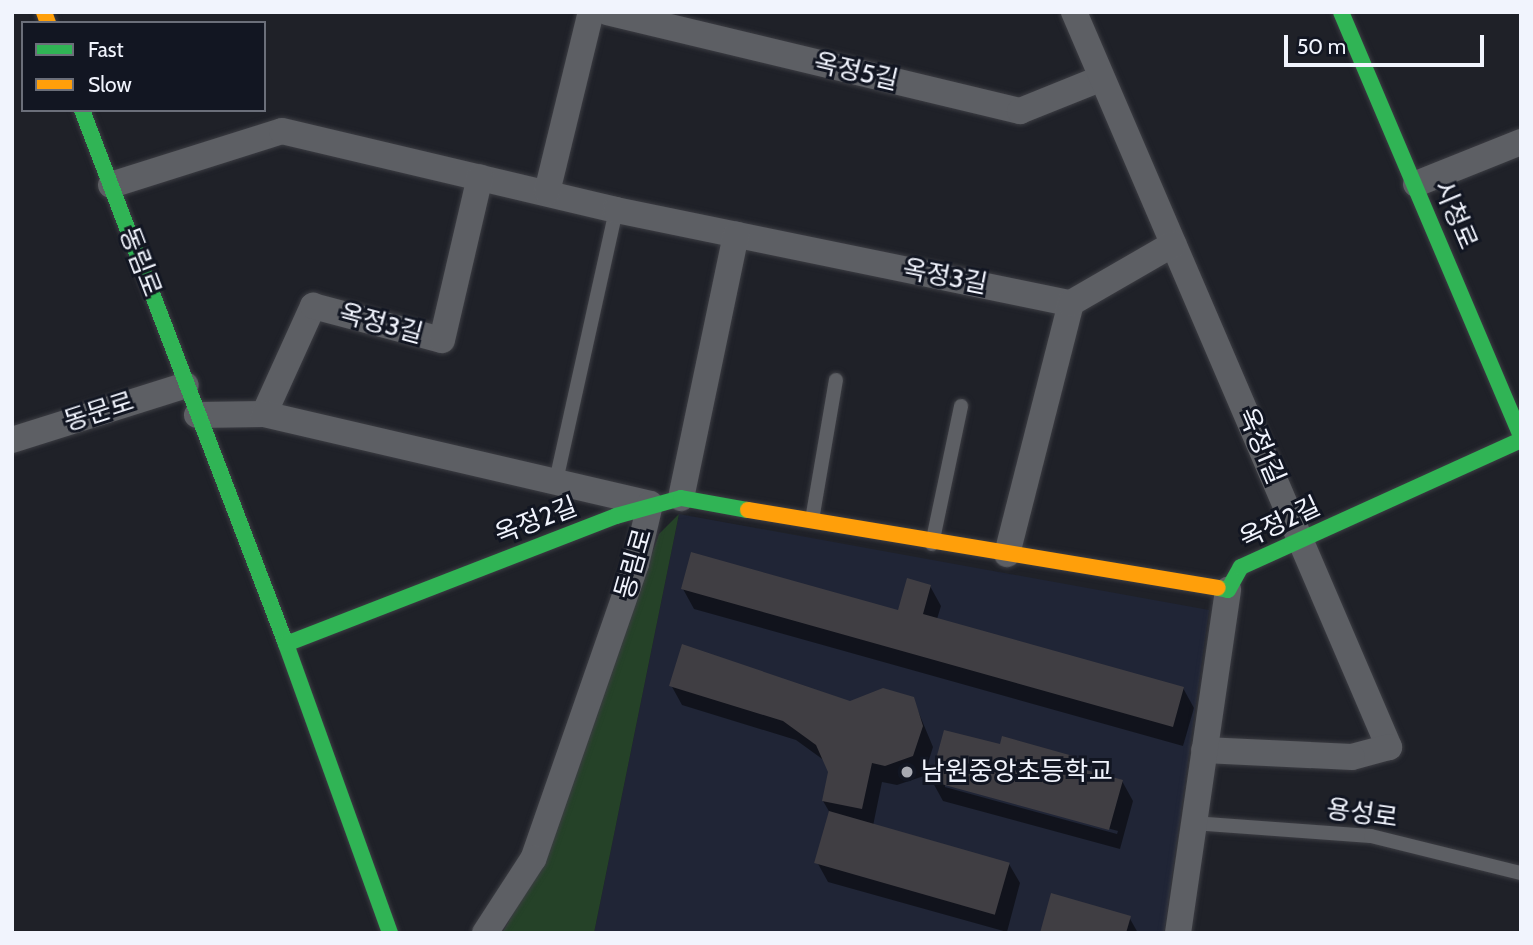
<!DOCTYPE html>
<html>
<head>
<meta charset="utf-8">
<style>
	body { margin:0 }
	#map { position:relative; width:1533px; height:945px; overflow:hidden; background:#1f2128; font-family:Cabin,"Noto Sans KR",sans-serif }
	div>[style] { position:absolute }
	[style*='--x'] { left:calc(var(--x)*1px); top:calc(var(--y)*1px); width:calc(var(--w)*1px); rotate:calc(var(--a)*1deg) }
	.built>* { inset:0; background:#202536 }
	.green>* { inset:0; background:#254228 }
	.shadow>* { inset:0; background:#0007 }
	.building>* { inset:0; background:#403e43; transform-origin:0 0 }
	.roads { filter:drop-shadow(0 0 2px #3c3d43) drop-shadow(0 0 2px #3c3d43) }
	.lane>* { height:14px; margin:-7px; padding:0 7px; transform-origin:7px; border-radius:7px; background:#5d5f64 }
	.street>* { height:26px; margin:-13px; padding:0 13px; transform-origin:13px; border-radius:13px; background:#5d5f64 }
	.fast>* { height:16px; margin:-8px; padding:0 8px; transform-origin:8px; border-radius:8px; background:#30b455 }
	.slow>* { height:16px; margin:-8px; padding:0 8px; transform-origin:8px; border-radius:8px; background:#ff9f0a }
	.dots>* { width:19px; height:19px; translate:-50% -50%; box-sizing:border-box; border:4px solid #121622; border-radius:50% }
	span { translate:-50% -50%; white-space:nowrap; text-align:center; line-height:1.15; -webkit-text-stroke:6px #121622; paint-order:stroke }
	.street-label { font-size:26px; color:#f1f4fd }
	.poi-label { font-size:26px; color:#f1f4fd }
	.left { translate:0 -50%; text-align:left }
	.frame { position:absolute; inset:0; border:14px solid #f1f4fd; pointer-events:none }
	.legend { position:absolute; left:21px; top:21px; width:245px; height:91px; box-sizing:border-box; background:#121622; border:2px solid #6b6f7a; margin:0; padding:9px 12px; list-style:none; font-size:21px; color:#f1f4fd }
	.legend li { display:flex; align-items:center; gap:14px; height:35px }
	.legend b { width:35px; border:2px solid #6b6f7a }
	.scale { position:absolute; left:1284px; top:35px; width:200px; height:32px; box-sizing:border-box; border:4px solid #f1f4fd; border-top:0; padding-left:9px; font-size:21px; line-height:24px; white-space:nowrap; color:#f1f4fd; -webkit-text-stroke:5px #121622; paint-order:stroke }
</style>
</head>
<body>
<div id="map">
	<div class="built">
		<i style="clip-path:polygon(679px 514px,1209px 610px,1164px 933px,594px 933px)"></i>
	</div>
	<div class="green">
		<i style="clip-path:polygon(679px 514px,594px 933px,502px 933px,543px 862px,659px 534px)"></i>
	</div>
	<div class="shadow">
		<i style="clip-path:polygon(930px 586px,941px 606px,937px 619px,1183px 688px,1194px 708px,1183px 746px,694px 609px,683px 589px,900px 612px)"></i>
		<i style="clip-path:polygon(671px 685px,850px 702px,913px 699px,933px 747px,924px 776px,897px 785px,882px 782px,873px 826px,1009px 864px,1020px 883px,1007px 932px,828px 882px,817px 862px,830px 813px,823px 801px,830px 771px,825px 761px,796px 740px,682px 705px)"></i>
		<i style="clip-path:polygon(evenodd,1001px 747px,1072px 757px,1080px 770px,1122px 781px,1133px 801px,1120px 849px,943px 801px,932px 781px,1001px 747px,945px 783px,1118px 831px,1117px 834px,945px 787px,945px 783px)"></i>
		<i style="clip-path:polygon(1129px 917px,1138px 933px,1042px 933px)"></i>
	</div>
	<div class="building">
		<i style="clip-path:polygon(691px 552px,898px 610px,907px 578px,931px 585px,923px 614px,1184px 687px,1173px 727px,681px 589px)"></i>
		<i style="clip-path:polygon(682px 644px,850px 701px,883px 688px,914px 697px,923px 726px,913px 756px,885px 766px,872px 763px,862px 809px,822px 801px,828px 772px,816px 745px,783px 721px,669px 686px)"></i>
		<i style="clip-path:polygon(944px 730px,1000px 744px,1002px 736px,1073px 756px,1071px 766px,1123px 780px,1109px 830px,930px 781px)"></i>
		<i style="left:829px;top:811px;width:188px;height:54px;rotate:16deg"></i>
		<i style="clip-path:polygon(1051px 893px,1131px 916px,1126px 933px,1040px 933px)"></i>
	</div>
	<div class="roads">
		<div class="lane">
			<i style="--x:556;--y:481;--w:278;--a:-77.5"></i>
			<i style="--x:812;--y:520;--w:142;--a:-80.3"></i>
			<i style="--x:932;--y:544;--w:141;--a:-78.1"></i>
			<i style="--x:1193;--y:823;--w:178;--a:4.2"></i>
			<i style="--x:1371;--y:836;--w:154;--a:13.9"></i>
		</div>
		<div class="street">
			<i style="--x:607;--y:12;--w:425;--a:13.5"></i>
			<i style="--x:1020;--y:111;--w:88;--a:-21.9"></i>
			<i style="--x:1074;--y:12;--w:800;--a:66.8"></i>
			<i style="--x:1389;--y:747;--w:38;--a:165"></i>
			<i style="--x:1352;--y:757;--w:148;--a:-177.3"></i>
			<i style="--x:1416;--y:184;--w:113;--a:-21.8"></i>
			<i style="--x:111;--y:185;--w:179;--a:-17.5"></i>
			<i style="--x:282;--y:131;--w:343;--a:13.3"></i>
			<i style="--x:616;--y:210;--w:464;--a:11.6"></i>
			<i style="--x:547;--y:192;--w:185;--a:-76.3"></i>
			<i style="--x:264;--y:414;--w:119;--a:-65.6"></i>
			<i style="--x:313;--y:306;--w:133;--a:14.8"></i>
			<i style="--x:442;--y:340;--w:167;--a:-76.9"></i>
			<i style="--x:197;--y:415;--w:67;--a:-0.9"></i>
			<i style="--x:264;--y:414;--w:396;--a:13.1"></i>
			<i style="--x:650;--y:504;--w:62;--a:103.1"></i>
			<i style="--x:636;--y:564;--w:312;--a:109.2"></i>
			<i style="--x:533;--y:859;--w:88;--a:123"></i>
			<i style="--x:12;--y:440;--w:182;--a:-17.5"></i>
			<i style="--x:681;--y:498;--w:269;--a:-78.2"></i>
			<i style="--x:1007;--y:554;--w:259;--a:-75.7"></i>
			<i style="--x:1071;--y:303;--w:118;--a:-30"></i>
			<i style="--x:1178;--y:933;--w:347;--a:-81.7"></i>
		</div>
		<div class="fast">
			<i style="--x:1341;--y:12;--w:462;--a:67"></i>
			<i style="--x:82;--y:110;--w:572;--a:69.09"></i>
			<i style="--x:286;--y:644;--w:307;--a:70.2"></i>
			<i style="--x:1218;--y:588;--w:10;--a:11"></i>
			<i style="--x:1228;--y:590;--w:26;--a:-61"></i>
			<i style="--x:1241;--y:567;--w:307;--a:-24.4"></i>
			<i style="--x:286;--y:644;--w:354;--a:-21.2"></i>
			<i style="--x:616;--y:516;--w:67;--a:-15.5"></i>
			<i style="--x:681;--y:498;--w:68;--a:10.2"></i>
		</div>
		<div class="slow">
			<i style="--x:44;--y:12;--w:12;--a:70"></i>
			<i style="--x:748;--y:510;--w:476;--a:9.4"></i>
		</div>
	</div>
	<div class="dots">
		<i style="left:907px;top:772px;background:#a8aab2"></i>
	</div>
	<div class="street-label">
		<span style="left:856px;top:72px;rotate:13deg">옥정5길</span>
		<span style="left:1455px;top:215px;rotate:67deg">시청로</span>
		<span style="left:140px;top:262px;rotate:69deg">동림로</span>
		<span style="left:945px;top:277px;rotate:11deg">옥정3길</span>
		<span style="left:381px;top:324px;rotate:15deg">옥정3길</span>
		<span style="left:99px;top:412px;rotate:-18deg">동문로</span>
		<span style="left:1261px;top:446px;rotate:67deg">옥정1길</span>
		<span style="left:536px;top:521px;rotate:-21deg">옥정2길</span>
		<span style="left:1280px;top:523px;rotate:-25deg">옥정2길</span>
		<span style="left:634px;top:564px;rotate:-74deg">동림로</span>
		<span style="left:1362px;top:814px;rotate:8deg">용성로</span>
	</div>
	<div class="poi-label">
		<span class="left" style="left:921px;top:772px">남원중앙초등학교</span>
	</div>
	<div class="frame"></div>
	<ul class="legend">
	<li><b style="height:9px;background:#30b455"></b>Fast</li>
	<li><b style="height:9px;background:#ff9f0a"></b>Slow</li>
	</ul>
	<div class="scale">50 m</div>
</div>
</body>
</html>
